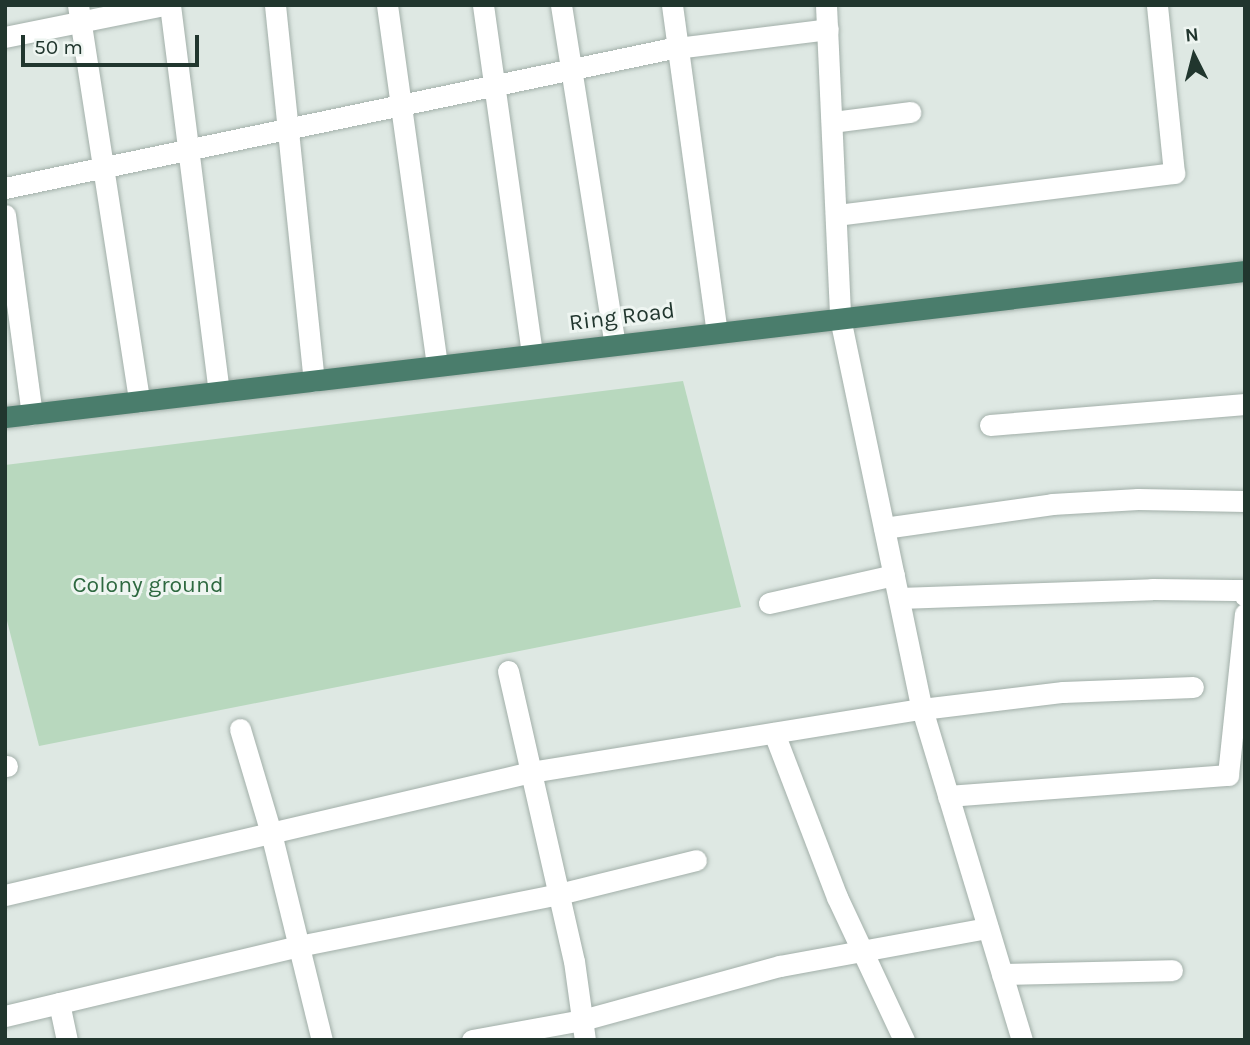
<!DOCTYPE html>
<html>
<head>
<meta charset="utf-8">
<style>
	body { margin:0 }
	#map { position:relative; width:1250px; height:1045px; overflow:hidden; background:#dee8e3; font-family:Karla,sans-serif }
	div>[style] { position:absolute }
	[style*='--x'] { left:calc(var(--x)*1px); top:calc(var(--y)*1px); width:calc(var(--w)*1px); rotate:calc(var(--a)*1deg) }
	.green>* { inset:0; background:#b8d8be }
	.roads { filter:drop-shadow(0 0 2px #a2afa9) drop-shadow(0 0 2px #a2afa9) }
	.minor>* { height:21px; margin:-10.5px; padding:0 10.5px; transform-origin:10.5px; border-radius:10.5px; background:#fff }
	.trunk>* { height:21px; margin:-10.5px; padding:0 10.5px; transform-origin:10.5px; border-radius:10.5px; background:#4a7d6c }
	span { translate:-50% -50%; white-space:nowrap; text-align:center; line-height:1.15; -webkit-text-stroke:6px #eef5f1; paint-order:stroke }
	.street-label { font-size:23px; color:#21362e }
	.park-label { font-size:23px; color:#2e6940 }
	.frame { position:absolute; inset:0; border:7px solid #21362e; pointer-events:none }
	.north { position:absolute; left:1159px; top:21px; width:70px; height:70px; -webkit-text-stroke:5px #eef5f1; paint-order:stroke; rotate:354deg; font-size:19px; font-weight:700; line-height:28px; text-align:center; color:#21362e }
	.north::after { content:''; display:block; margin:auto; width:24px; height:32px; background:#21362e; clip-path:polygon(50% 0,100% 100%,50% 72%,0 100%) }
	.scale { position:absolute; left:21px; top:35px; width:178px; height:32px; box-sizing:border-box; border:4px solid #21362e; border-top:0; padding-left:9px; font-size:21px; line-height:24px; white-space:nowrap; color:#21362e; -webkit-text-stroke:5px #eef5f1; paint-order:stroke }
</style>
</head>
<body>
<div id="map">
	<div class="green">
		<i style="clip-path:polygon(683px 381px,741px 607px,39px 746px,5px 613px,5px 465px)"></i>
	</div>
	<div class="roads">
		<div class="minor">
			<i style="--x:78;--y:5;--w:401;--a:81.2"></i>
			<i style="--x:170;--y:5;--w:390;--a:82.8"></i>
			<i style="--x:275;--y:5;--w:378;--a:84.1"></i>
			<i style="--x:387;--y:5;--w:364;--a:82.1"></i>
			<i style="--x:483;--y:5;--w:353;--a:82"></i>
			<i style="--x:561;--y:5;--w:344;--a:81"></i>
			<i style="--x:672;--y:5;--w:330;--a:82.2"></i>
			<i style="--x:826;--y:5;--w:313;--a:87.4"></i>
			<i style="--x:840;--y:318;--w:400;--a:78.2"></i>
			<i style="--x:922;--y:709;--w:346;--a:73.2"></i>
			<i style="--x:5;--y:37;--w:162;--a:-11.4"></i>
			<i style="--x:832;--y:122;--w:79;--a:-7.3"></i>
			<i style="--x:5;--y:188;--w:677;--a:-11.84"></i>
			<i style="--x:668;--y:49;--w:161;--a:-7.1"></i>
			<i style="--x:5;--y:215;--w:201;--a:82.3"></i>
			<i style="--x:836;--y:215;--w:341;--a:-7.1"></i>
			<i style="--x:1174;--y:173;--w:169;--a:-95.8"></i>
			<i style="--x:990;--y:425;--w:256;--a:-4.7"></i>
			<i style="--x:884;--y:528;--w:170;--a:-8.1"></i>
			<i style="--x:1052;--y:504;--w:86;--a:-3.3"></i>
			<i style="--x:1138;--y:499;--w:107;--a:1.1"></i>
			<i style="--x:899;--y:598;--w:253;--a:-2"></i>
			<i style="--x:1152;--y:589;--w:82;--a:0.7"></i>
			<i style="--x:1234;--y:590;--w:9;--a:0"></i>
			<i style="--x:1243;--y:590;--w:6;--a:72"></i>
			<i style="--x:769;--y:603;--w:128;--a:-12.6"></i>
			<i style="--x:508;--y:671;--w:297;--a:77.2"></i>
			<i style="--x:574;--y:961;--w:80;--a:82.1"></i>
			<i style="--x:240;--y:729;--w:109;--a:73.4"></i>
			<i style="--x:271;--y:833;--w:213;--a:76.2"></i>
			<i style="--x:774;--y:733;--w:176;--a:69"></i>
			<i style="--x:837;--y:897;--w:158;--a:64.9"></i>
			<i style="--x:5;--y:766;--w:2;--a:0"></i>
			<i style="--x:948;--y:796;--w:281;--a:-4.3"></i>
			<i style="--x:1228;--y:775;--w:162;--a:-84"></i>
			<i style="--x:5;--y:895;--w:540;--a:-13.16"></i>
			<i style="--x:531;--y:772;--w:396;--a:-9.2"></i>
			<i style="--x:922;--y:709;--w:142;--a:-6.9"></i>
			<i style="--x:1063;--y:692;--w:130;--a:-2.2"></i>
			<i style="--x:1002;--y:974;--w:170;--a:-1.3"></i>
			<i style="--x:59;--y:1003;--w:38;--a:78"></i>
			<i style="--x:5;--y:1016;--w:302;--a:-13.4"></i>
			<i style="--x:299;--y:946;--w:265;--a:-11.3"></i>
			<i style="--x:559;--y:894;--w:141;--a:-13.9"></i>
			<i style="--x:472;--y:1040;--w:112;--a:-10.3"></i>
			<i style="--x:582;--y:1020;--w:205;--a:-15.3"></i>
			<i style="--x:780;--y:966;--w:211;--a:-10.4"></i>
		</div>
		<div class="trunk">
			<i style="--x:5;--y:417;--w:1249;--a:-6.72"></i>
		</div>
	</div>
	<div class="street-label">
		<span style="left:622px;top:317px;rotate:-7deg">Ring Road</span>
	</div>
	<div class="park-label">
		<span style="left:148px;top:585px">Colony ground</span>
	</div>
	<div class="frame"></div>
	<div class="north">N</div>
	<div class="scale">50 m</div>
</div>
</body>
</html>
